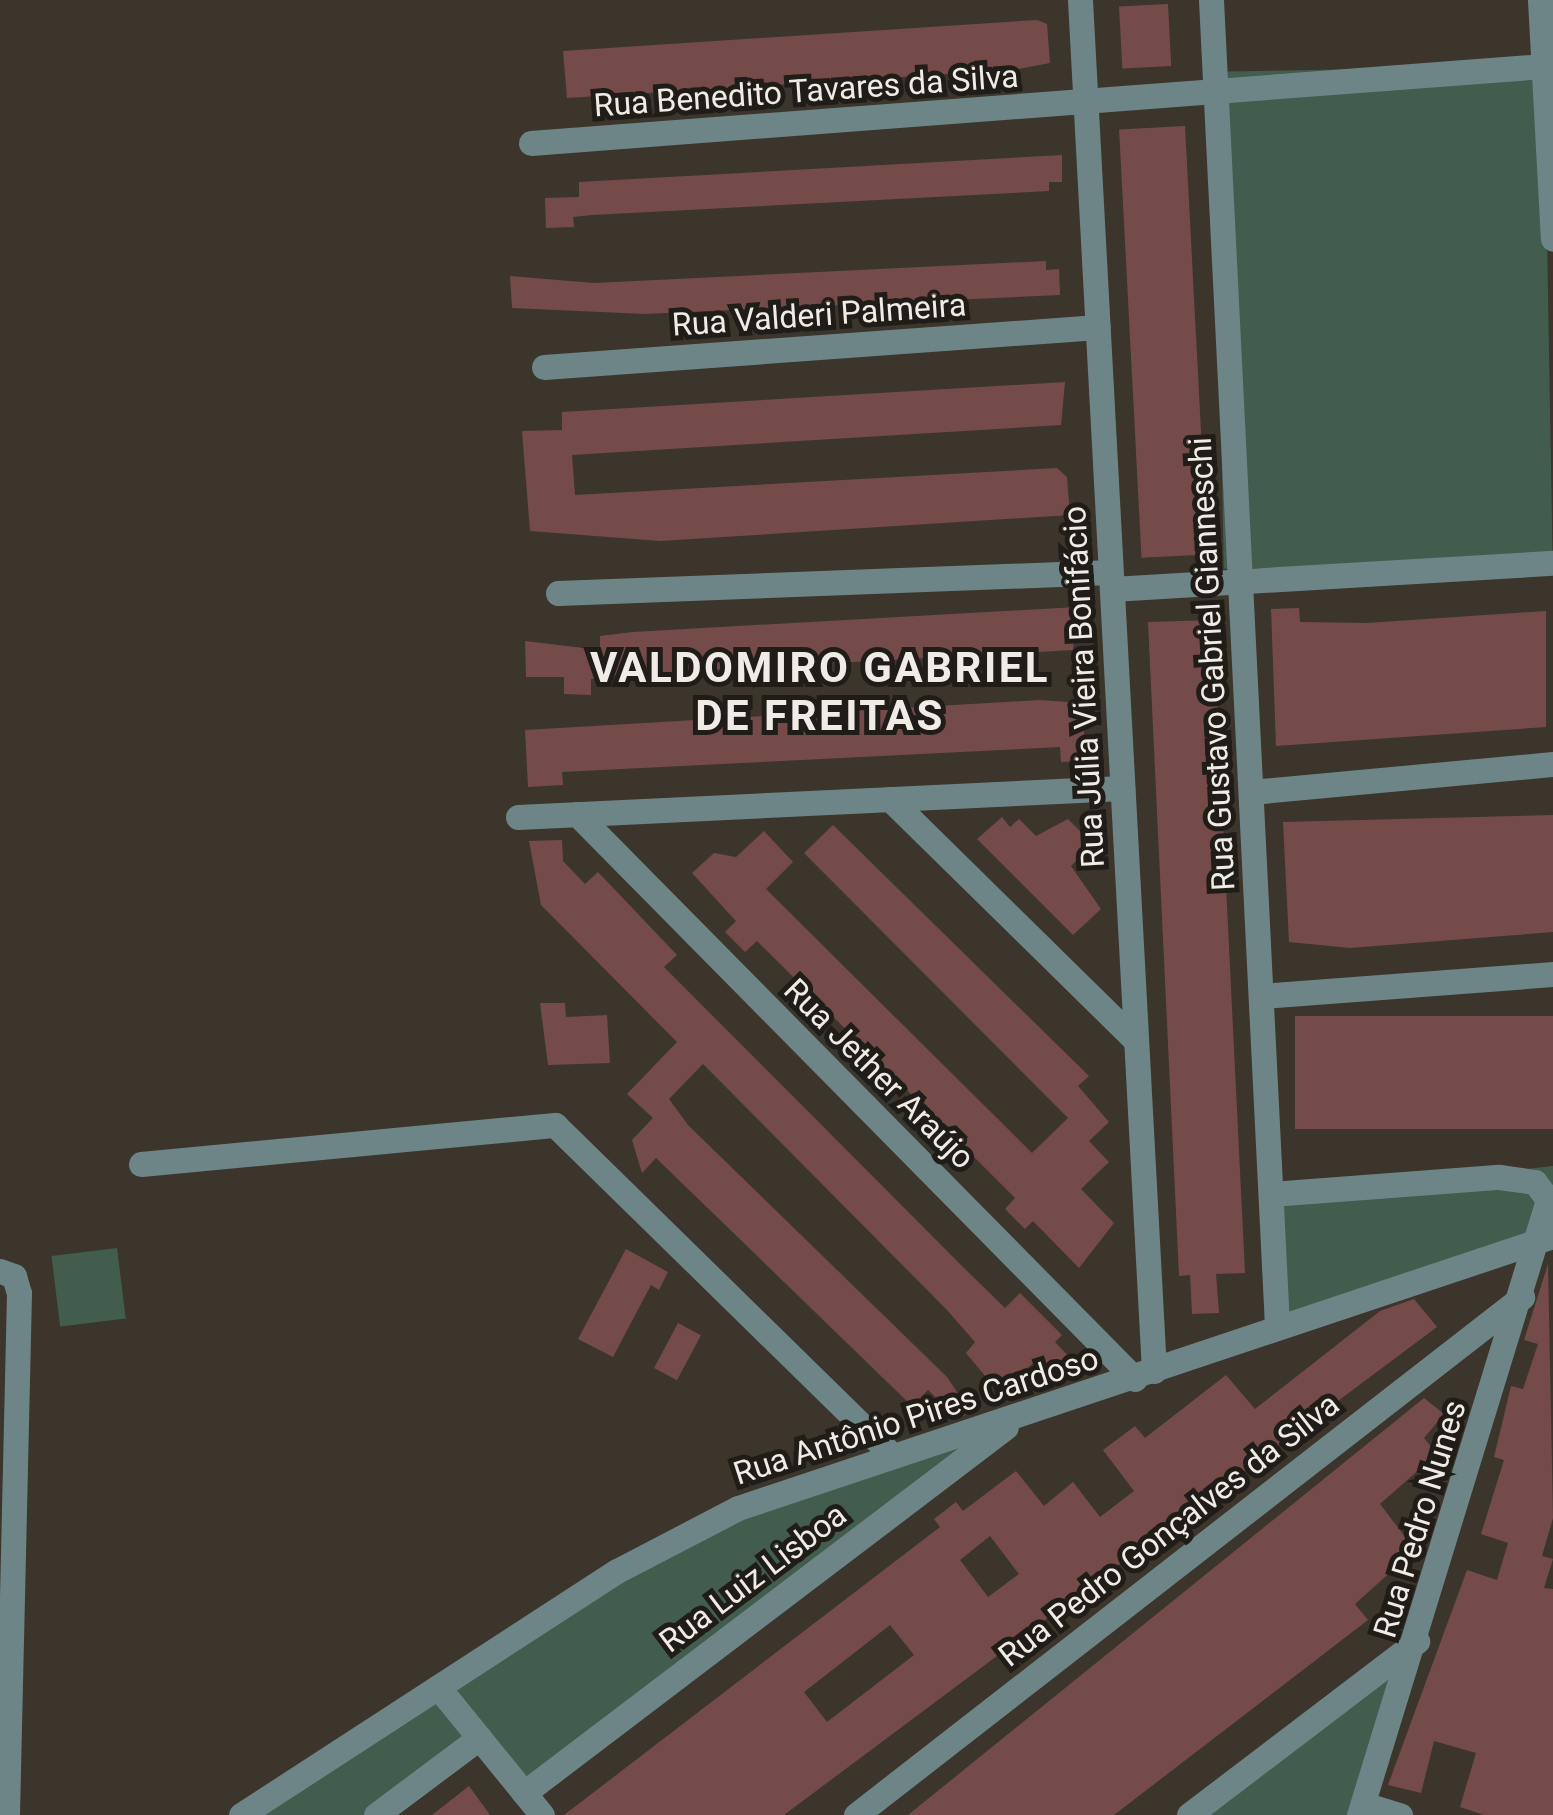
<!DOCTYPE html>
<html>
<head>
<meta charset="utf-8">
<style>
	body { margin:0 }
	#map { position:relative; width:1553px; height:1815px; overflow:hidden; background:#3c352b; font-family:Roboto,sans-serif }
	div>[style] { position:absolute }
	[style*='--x'] { left:calc(var(--x)*1px); top:calc(var(--y)*1px); width:calc(var(--w)*1px); rotate:calc(var(--a)*1deg) }
	.green>* { inset:0; background:#425d4e; transform-origin:0 0 }
	.building>* { inset:0; background:#754b4a; transform-origin:0 0 }
	.minor>* { height:25px; margin:-12.5px; padding:0 12.5px; transform-origin:12.5px; border-radius:12.5px; background:#6e8587 }
	span { translate:-50% -50%; white-space:nowrap; text-align:center; line-height:1.15; -webkit-text-stroke:10px #201d18; paint-order:stroke }
	.street-label { font-size:32px; color:#f0ece5 }
	.district-label { font-size:42px; color:#f0ece5; font-weight:700; letter-spacing:2.5px }
</style>
</head>
<body>
<div id="map">
	<div class="green">
		<i style="left:1544px;top:66px;width:497px;height:329px;rotate:89deg"></i>
		<i style="clip-path:polygon(1553px 1166px,1553px 1229px,1281px 1318px,1275px 1198px)"></i>
		<i style="left:117px;top:1248px;width:71px;height:66px;rotate:83deg"></i>
		<i style="clip-path:polygon(1003px 1429px,524px 1793px,479px 1738px,377px 1815px,241px 1815px,720px 1516px)"></i>
		<i style="clip-path:polygon(1405px 1657px,1351px 1815px,1200px 1815px)"></i>
	</div>
	<div class="building">
		<i style="left:1168px;top:4px;width:62px;height:49px;rotate:87deg"></i>
		<i style="clip-path:polygon(1037px 20px,1047px 24px,1050px 63px,1014px 70px,567px 98px,563px 51px)"></i>
		<i style="left:1185px;top:126px;width:429px;height:66px;rotate:87deg"></i>
		<i style="clip-path:polygon(1062px 155px,1062px 182px,1049px 182px,1049px 191px,592px 215px,573px 217px,574px 227px,546px 228px,545px 198px,579px 197px,579px 182px)"></i>
		<i style="clip-path:polygon(1046px 261px,1046px 270px,1059px 269px,1060px 295px,645px 314px,512px 308px,510px 276px,594px 283px)"></i>
		<i style="clip-path:polygon(1065px 382px,1061px 425px,572px 455px,575px 495px,1057px 468px,1067px 477px,1070px 515px,660px 541px,530px 531px,522px 431px,562px 430px,562px 412px)"></i>
		<i style="clip-path:polygon(1077px 607px,1073px 650px,618px 675px,591px 679px,591px 695px,564px 694px,564px 677px,526px 677px,525px 641px,600px 650px,600px 636px,633px 632px)"></i>
		<i style="clip-path:polygon(1299px 608px,1300px 622px,1367px 623px,1546px 611px,1546px 727px,1276px 746px,1271px 609px)"></i>
		<i style="clip-path:polygon(1213px 620px,1245px 1273px,1216px 1274px,1219px 1313px,1192px 1314px,1190px 1275px,1179px 1276px,1148px 622px)"></i>
		<i style="clip-path:polygon(1040px 700px,1082px 703px,1086px 761px,1061px 762px,1060px 747px,1001px 750px,562px 772px,563px 785px,528px 787px,525px 730px)"></i>
		<i style="clip-path:polygon(1553px 815px,1553px 932px,1350px 948px,1289px 942px,1283px 822px)"></i>
		<i style="clip-path:polygon(1002px 817px,1010px 827px,1019px 819px,1036px 836px,1068px 819px,1093px 844px,1071px 866px,1101px 909px,1073px 935px,977px 839px)"></i>
		<i style="clip-path:polygon(833px 825px,1089px 1076px,1078px 1086px,1109px 1122px,1089px 1141px,1109px 1162px,1081px 1189px,1114px 1223px,1079px 1268px,1033px 1221px,1025px 1229px,1005px 1209px,1015px 1198px,970px 1153px,958px 1165px,938px 1145px,950px 1133px,757px 941px,745px 952px,725px 932px,736px 921px,692px 873px,714px 853px,736px 857px,764px 831px,793px 862px,766px 889px,1032px 1153px,1068px 1118px,804px 853px)"></i>
		<i style="clip-path:polygon(562px 840px,563px 861px,585px 884px,598px 872px,677px 955px,664px 967px,965px 1269px,1005px 1308px,1020px 1293px,1062px 1335px,1055px 1342px,1070px 1358px,1050px 1379px,1034px 1363px,997px 1390px,966px 1353px,975px 1342px,946px 1309px,703px 1064px,669px 1099px,688px 1125px,947px 1377px,971px 1413px,957px 1418px,928px 1390px,912px 1406px,656px 1158px,642px 1173px,632px 1140px,653px 1118px,627px 1094px,677px 1042px,541px 905px,529px 841px)"></i>
		<i style="clip-path:polygon(540px 1003px,565px 1003px,566px 1017px,607px 1015px,610px 1063px,548px 1065px)"></i>
		<i style="left:1553px;top:1016px;width:113px;height:258px;rotate:90deg"></i>
		<i style="clip-path:polygon(626px 1249px,668px 1272px,659px 1290px,651px 1285px,613px 1357px,578px 1339px)"></i>
		<i style="clip-path:polygon(1548px 1264px,1553px 1518px,1542px 1556px,1553px 1559px,1544px 1588px,1553px 1589px,1553px 1815px,1484px 1815px,1460px 1807px,1476px 1753px,1434px 1741px,1421px 1793px,1388px 1785px,1467px 1570px,1497px 1580px,1508px 1543px,1481px 1534px,1504px 1460px,1494px 1457px,1511px 1386px,1523px 1389px,1538px 1344px,1524px 1340px)"></i>
		<i style="clip-path:polygon(evenodd,1414px 1299px,1437px 1327px,784px 1815px,564px 1815px,940px 1527px,934px 1519px,956px 1502px,963px 1511px,1016px 1471px,1044px 1506px,1073px 1482px,1100px 1517px,1134px 1491px,1103px 1450px,1135px 1426px,1145px 1438px,1226px 1375px,1255px 1409px,1380px 1311px,1414px 1299px,990px 1536px,1019px 1574px,988px 1597px,960px 1560px,990px 1536px,1414px 1299px,890px 1625px,914px 1655px,827px 1722px,804px 1692px,890px 1625px)"></i>
		<i style="left:678px;top:1323px;width:26px;height:51px;rotate:28deg"></i>
		<i style="clip-path:polygon(1424px 1398px,1444px 1414px,1424px 1438px,1437px 1454px,1380px 1504px,1415px 1550px,1355px 1604px,1368px 1620px,1114px 1815px,908px 1815px)"></i>
		<i style="clip-path:polygon(469px 1786px,490px 1815px,432px 1815px)"></i>
	</div>
	<div class="minor">
		<i style="--x:1080;--y:0;--w:1373;--a:86.91"></i>
		<i style="--x:1211;--y:0;--w:1326;--a:87.15"></i>
		<i style="--x:1540;--y:0;--w:239;--a:86.9"></i>
		<i style="--x:531;--y:143;--w:1016;--a:-4.35"></i>
		<i style="--x:544;--y:367;--w:555;--a:-4.13"></i>
		<i style="--x:1112;--y:589;--w:442;--a:-3.4"></i>
		<i style="--x:558;--y:593;--w:553;--a:-2.17"></i>
		<i style="--x:1251;--y:792;--w:303;--a:-5.3"></i>
		<i style="--x:890;--y:799;--w:345;--a:44.5"></i>
		<i style="--x:577;--y:814;--w:794;--a:45.36"></i>
		<i style="--x:518;--y:817;--w:605;--a:-2.75"></i>
		<i style="--x:1261;--y:996;--w:293;--a:-4.3"></i>
		<i style="--x:141;--y:1164;--w:416;--a:-5.4"></i>
		<i style="--x:555;--y:1125;--w:470;--a:44.4"></i>
		<i style="--x:1271;--y:1194;--w:229;--a:-4.3"></i>
		<i style="--x:1499;--y:1177;--w:36;--a:8"></i>
		<i style="--x:1535;--y:1182;--w:22;--a:54"></i>
		<i style="--x:1548;--y:1200;--w:643;--a:107.08"></i>
		<i style="--x:0;--y:1271;--w:15;--a:20"></i>
		<i style="--x:14;--y:1276;--w:18;--a:74"></i>
		<i style="--x:19;--y:1293;--w:522;--a:91.32"></i>
		<i style="--x:438;--y:1687;--w:165;--a:50.9"></i>
		<i style="--x:524;--y:1793;--w:605;--a:-37.21"></i>
		<i style="--x:1363;--y:1804;--w:39;--a:17"></i>
		<i style="--x:241;--y:1815;--w:448;--a:-33"></i>
		<i style="--x:617;--y:1571;--w:136;--a:-27.5"></i>
		<i style="--x:738;--y:1508;--w:859;--a:-18.46"></i>
		<i style="--x:376;--y:1815;--w:129;--a:-36.8"></i>
		<i style="--x:856;--y:1815;--w:844;--a:-37.87"></i>
		<i style="--x:1189;--y:1815;--w:287;--a:-37.3"></i>
	</div>
	<div class="street-label">
		<span style="left:806px;top:91px;rotate:-4deg">Rua Benedito Tavares da Silva</span>
		<span style="left:819px;top:315px;rotate:-4deg">Rua Valderi Palmeira</span>
		<span style="left:1212px;top:664px;rotate:-93deg">Rua Gustavo Gabriel Gianneschi</span>
		<span style="left:1084px;top:687px;rotate:-93deg">Rua Júlia Vieira Bonifácio</span>
		<span style="left:879px;top:1074px;rotate:45deg">Rua Jether Araújo</span>
		<span style="left:916px;top:1416px;rotate:-18deg">Rua Antônio Pires Cardoso</span>
		<span style="left:1420px;top:1519px;rotate:-73deg">Rua Pedro Nunes</span>
		<span style="left:1169px;top:1530px;rotate:-38deg">Rua Pedro Gonçalves da Silva</span>
		<span style="left:753px;top:1578px;rotate:-37deg">Rua Luiz Lisboa</span>
	</div>
	<div class="district-label">
		<span style="left:820px;top:692px">VALDOMIRO GABRIEL<br>DE FREITAS</span>
	</div>
</div>
</body>
</html>
